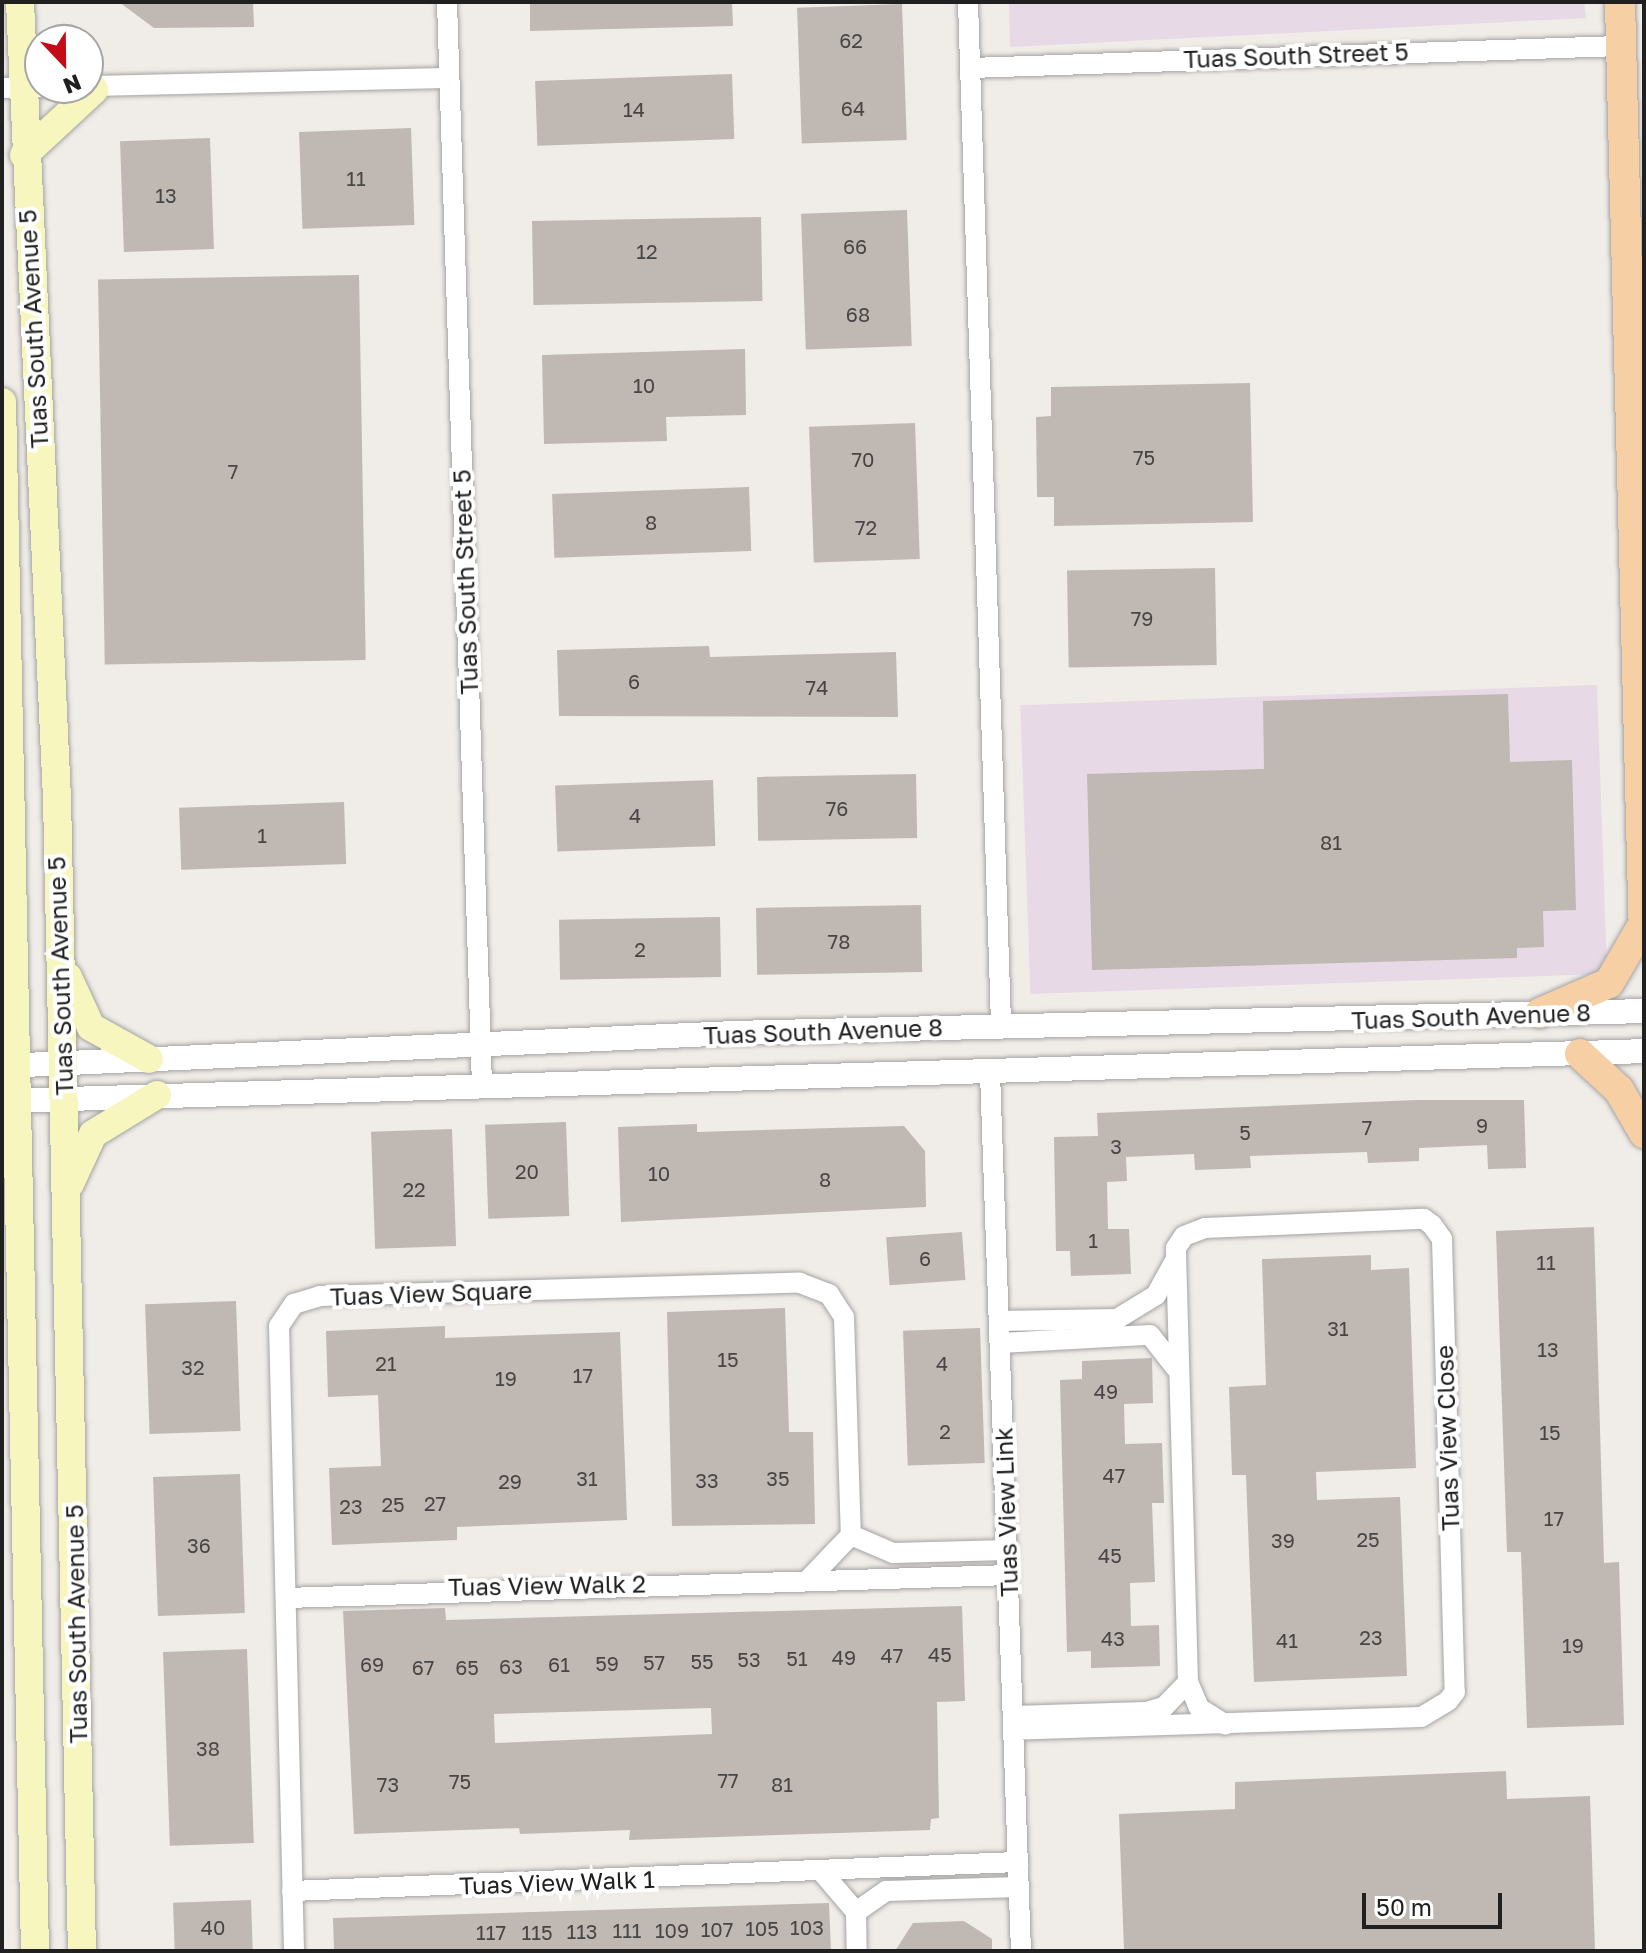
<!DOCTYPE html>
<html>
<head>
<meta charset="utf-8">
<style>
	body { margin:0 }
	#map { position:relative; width:1646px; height:1953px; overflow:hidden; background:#f0ece7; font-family:"Golos Text",sans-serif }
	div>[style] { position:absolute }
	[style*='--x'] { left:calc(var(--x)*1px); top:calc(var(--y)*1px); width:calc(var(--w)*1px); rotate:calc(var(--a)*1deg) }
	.industrial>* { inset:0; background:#e8d9e6; transform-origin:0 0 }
	.building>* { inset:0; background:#c0b8b3; transform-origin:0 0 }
	.roads { filter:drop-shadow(0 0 2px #a4a4a4) drop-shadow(0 0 2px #a4a4a4) }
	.minor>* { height:20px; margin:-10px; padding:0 10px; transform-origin:10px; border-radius:10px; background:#fff }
	.tertiary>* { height:24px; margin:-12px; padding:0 12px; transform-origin:12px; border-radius:12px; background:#fff }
	.secondary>* { height:28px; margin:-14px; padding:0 14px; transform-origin:14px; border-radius:14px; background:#f6f6be }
	.primary>* { height:30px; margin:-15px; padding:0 15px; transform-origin:15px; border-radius:15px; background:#f6cfa5 }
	span { translate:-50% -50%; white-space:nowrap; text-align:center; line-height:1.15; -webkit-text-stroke:8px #fff; paint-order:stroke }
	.number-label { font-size:20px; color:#484645 }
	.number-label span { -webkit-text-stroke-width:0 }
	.street-label { font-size:24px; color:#202020 }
	.frame { position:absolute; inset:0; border:4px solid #202020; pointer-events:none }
	.north { position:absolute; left:24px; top:24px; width:80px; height:80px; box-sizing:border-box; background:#fff; border:2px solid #a6a6a6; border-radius:50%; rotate:158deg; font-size:22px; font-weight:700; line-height:32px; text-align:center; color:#202020 }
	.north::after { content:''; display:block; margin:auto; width:28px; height:36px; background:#c30c15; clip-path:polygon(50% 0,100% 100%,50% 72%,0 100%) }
	.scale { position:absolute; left:1362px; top:1893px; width:140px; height:36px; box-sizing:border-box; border:4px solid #202020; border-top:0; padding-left:10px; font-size:24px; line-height:28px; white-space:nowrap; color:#202020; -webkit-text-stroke:6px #fff; paint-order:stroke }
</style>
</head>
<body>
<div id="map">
	<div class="industrial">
		<i style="clip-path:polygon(1009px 2px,1584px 2px,1586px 18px,1010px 47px)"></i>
		<i style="left:1597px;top:685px;width:289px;height:577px;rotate:88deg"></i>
	</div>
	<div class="building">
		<i style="clip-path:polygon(119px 2px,253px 2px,254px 27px,154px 28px)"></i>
		<i style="clip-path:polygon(530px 2px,732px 2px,733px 26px,530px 31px)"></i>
		<i style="left:902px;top:4px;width:136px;height:105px;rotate:88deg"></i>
		<i style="left:732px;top:74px;width:65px;height:197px;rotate:88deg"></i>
		<i style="left:411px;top:128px;width:97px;height:112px;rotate:88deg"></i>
		<i style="left:210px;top:138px;width:111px;height:90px;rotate:88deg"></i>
		<i style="left:907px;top:210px;width:136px;height:106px;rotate:88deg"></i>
		<i style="left:761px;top:217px;width:84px;height:229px;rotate:89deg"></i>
		<i style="left:359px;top:275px;width:385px;height:261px;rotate:89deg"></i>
		<i style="clip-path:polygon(745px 349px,746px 415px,666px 417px,667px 441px,544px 444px,542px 355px)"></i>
		<i style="clip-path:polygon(1250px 383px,1253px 522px,1054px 526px,1054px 497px,1037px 497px,1036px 417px,1051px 416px,1051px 387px)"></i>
		<i style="left:915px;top:423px;width:136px;height:106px;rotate:88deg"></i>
		<i style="left:749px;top:487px;width:64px;height:197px;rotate:88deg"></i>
		<i style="left:1215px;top:568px;width:97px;height:148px;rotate:89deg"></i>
		<i style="clip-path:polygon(709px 646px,710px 657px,896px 652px,898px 717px,559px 716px,557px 650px)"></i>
		<i style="clip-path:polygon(1508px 694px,1510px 762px,1572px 760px,1576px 910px,1543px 911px,1544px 947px,1517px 948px,1517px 958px,1092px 970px,1087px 774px,1264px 769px,1263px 701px)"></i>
		<i style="left:916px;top:774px;width:64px;height:159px;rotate:89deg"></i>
		<i style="left:713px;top:780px;width:66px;height:158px;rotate:88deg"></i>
		<i style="left:344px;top:802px;width:62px;height:165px;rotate:88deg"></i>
		<i style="left:921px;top:905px;width:67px;height:165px;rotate:89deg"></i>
		<i style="left:720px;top:917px;width:60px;height:161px;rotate:89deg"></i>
		<i style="clip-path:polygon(1417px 1100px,1524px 1100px,1526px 1168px,1488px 1169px,1487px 1145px,1419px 1148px,1419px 1161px,1368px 1163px,1367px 1152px,1250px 1156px,1251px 1168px,1195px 1170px,1194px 1154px,1126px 1157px,1127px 1181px,1107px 1182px,1108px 1229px,1129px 1229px,1131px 1274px,1071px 1276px,1070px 1251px,1056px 1251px,1054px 1137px,1098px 1136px,1097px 1113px)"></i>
		<i style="left:566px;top:1122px;width:94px;height:81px;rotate:88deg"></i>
		<i style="clip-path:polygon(697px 1124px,697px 1132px,904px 1126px,925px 1151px,926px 1207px,621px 1222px,618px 1127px)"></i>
		<i style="left:452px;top:1129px;width:117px;height:81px;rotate:88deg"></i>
		<i style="clip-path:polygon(1594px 1227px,1604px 1563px,1619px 1562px,1624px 1725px,1527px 1728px,1521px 1552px,1507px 1552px,1496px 1231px)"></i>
		<i style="left:962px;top:1232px;width:48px;height:76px;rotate:86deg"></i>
		<i style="clip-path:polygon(1371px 1255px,1371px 1270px,1409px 1268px,1416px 1468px,1316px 1472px,1317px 1500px,1400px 1497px,1407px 1676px,1254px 1682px,1246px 1475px,1232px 1475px,1229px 1387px,1266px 1385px,1262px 1259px)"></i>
		<i style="left:236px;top:1301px;width:130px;height:91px;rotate:88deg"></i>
		<i style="clip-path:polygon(785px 1308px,789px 1432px,813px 1432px,815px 1524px,672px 1526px,667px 1312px)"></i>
		<i style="clip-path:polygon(445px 1326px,445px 1338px,620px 1332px,627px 1520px,457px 1527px,457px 1540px,332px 1545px,329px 1468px,381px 1466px,378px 1395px,328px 1397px,326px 1331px)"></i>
		<i style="left:980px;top:1328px;width:135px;height:77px;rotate:88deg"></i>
		<i style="clip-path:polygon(1152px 1358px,1153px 1403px,1124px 1404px,1125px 1444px,1162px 1443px,1164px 1503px,1152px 1503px,1155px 1582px,1130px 1583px,1131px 1626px,1159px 1625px,1160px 1666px,1091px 1668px,1091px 1651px,1067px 1652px,1060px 1380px,1082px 1379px,1082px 1361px)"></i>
		<i style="left:240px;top:1474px;width:139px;height:87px;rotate:88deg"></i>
		<i style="clip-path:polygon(evenodd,962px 1606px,965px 1701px,937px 1702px,939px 1818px,931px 1819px,930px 1830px,629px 1840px,630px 1830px,520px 1834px,519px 1828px,354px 1834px,343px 1611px,445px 1608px,446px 1620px,962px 1606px,711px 1708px,712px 1734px,495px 1743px,494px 1714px,711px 1708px)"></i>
		<i style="left:247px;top:1649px;width:194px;height:84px;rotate:88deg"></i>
		<i style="clip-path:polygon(1506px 1771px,1507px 1799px,1590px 1796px,1595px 1951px,1124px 1951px,1119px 1814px,1235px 1809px,1235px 1782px)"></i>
		<i style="left:251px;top:1900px;width:51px;height:78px;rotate:88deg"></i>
		<i style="clip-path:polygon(829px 1903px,831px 1951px,334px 1951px,333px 1918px)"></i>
		<i style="clip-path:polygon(964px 1921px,992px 1939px,992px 1951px,895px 1951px,913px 1923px)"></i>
	</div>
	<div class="roads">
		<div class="minor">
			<i style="--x:447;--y:2;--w:1085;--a:88.15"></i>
			<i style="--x:968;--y:2;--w:1025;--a:88.15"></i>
			<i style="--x:970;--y:68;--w:651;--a:-1.94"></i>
			<i style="--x:2;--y:88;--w:446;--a:-1.3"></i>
			<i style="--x:990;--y:1073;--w:879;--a:87.98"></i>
			<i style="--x:999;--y:1321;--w:118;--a:-1"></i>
			<i style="--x:1117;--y:1319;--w:46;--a:-31.6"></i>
			<i style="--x:1156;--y:1295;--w:39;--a:-61"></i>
			<i style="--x:1000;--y:1343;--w:150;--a:-3.1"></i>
			<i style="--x:1150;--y:1335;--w:42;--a:51.8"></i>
			<i style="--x:851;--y:1535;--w:46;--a:23.2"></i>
			<i style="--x:893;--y:1553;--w:114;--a:-1.5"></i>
			<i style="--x:809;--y:1579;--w:61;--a:-46.3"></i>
			<i style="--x:286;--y:1598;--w:722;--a:-1.82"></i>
			<i style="--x:1188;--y:1682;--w:28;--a:67"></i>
			<i style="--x:1199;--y:1708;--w:31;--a:32"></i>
			<i style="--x:1013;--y:1716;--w:133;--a:-1.7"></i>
			<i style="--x:1146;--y:1712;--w:19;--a:-16"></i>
			<i style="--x:1164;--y:1707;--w:35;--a:-46"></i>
			<i style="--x:1188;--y:1682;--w:434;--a:-91.6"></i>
			<i style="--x:1176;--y:1248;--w:14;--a:-56"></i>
			<i style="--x:1184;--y:1236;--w:22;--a:-21"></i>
			<i style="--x:1205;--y:1228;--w:219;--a:-2.4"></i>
			<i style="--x:1424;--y:1219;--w:10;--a:37"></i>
			<i style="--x:1432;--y:1225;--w:17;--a:54"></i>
			<i style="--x:1442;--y:1239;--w:453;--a:88.4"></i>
			<i style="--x:1455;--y:1692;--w:11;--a:128"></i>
			<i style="--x:1448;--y:1701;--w:31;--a:149"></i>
			<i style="--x:1421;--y:1717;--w:408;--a:178.2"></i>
			<i style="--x:821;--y:1871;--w:54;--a:49.5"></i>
			<i style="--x:856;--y:1912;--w:39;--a:89"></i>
			<i style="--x:292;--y:1891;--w:727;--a:-2.29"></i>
			<i style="--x:856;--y:1912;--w:37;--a:-35"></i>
			<i style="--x:886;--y:1891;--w:133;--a:-1.7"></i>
			<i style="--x:294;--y:1951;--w:625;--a:-91.37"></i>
			<i style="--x:279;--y:1326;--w:27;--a:-56"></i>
			<i style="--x:294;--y:1304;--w:27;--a:-17"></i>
			<i style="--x:320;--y:1296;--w:480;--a:-1.6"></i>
			<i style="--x:800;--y:1283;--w:31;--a:21"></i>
			<i style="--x:829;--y:1294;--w:27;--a:57"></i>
			<i style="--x:844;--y:1317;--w:218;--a:88.2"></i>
		</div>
		<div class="tertiary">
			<i style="--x:2;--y:1066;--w:732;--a:-2.58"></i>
			<i style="--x:733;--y:1033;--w:911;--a:-1.38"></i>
			<i style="--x:2;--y:1101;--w:1643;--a:-1.74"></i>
		</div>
		<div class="secondary">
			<i style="--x:20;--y:2;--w:797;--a:87.34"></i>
			<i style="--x:57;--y:798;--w:1153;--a:88.76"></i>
			<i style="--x:24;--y:155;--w:96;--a:-42.9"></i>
			<i style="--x:2;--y:402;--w:1549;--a:88.78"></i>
			<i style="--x:68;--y:977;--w:55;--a:65.3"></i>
			<i style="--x:91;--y:1027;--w:66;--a:28.9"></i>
			<i style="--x:70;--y:1184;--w:55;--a:-65.3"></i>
			<i style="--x:93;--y:1134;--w:75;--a:-31.4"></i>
		</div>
		<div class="primary">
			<i style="--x:1620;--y:2;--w:933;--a:88.53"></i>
			<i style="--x:1540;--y:1013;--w:75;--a:-23.5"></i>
			<i style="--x:1609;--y:983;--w:69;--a:-59.7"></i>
			<i style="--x:1580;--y:1054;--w:53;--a:42.7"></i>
			<i style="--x:1619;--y:1090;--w:50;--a:59.8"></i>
		</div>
	</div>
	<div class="number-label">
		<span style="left:851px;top:40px">62</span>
		<span style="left:853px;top:108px">64</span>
		<span style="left:634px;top:109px">14</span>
		<span style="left:356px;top:178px">11</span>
		<span style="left:166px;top:195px">13</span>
		<span style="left:855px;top:246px">66</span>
		<span style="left:647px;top:251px">12</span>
		<span style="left:858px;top:314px">68</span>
		<span style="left:644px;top:385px">10</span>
		<span style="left:1144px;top:457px">75</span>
		<span style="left:863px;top:459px">70</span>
		<span style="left:233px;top:471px">7</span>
		<span style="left:651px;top:522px">8</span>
		<span style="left:866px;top:527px">72</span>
		<span style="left:1142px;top:618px">79</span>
		<span style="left:634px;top:681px">6</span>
		<span style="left:817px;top:687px">74</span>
		<span style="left:837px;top:808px">76</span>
		<span style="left:635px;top:815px">4</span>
		<span style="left:262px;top:835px">1</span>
		<span style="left:1331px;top:842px">81</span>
		<span style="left:839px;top:941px">78</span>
		<span style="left:640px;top:949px">2</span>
		<span style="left:1482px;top:1125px">9</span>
		<span style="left:1367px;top:1127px">7</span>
		<span style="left:1245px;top:1132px">5</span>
		<span style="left:1116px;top:1146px">3</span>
		<span style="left:527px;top:1171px">20</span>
		<span style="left:659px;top:1173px">10</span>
		<span style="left:825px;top:1179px">8</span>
		<span style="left:414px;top:1189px">22</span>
		<span style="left:1093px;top:1240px">1</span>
		<span style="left:925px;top:1258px">6</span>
		<span style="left:1546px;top:1262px">11</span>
		<span style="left:1338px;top:1328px">31</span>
		<span style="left:1548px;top:1349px">13</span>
		<span style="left:728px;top:1359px">15</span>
		<span style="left:386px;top:1363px">21</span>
		<span style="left:942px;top:1363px">4</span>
		<span style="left:193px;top:1367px">32</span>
		<span style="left:583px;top:1375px">17</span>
		<span style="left:506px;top:1378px">19</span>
		<span style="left:1106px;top:1391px">49</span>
		<span style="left:945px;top:1431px">2</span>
		<span style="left:1550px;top:1432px">15</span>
		<span style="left:1114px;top:1475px">47</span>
		<span style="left:587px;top:1478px">31</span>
		<span style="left:778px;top:1478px">35</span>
		<span style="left:707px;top:1480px">33</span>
		<span style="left:510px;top:1481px">29</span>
		<span style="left:435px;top:1503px">27</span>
		<span style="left:393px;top:1504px">25</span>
		<span style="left:351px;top:1506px">23</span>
		<span style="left:1554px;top:1518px">17</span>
		<span style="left:1368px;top:1539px">25</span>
		<span style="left:1283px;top:1540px">39</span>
		<span style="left:199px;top:1545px">36</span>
		<span style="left:1110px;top:1555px">45</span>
		<span style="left:1371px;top:1637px">23</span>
		<span style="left:1113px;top:1638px">43</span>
		<span style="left:1287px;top:1640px">41</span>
		<span style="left:1573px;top:1645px">19</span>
		<span style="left:940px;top:1654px">45</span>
		<span style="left:892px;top:1655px">47</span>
		<span style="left:844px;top:1657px">49</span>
		<span style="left:797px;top:1658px">51</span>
		<span style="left:749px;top:1659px">53</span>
		<span style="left:702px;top:1661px">55</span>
		<span style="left:654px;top:1662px">57</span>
		<span style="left:607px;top:1663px">59</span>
		<span style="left:372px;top:1664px">69</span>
		<span style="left:559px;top:1664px">61</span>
		<span style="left:511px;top:1666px">63</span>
		<span style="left:423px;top:1667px">67</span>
		<span style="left:467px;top:1667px">65</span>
		<span style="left:208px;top:1748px">38</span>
		<span style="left:728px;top:1780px">77</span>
		<span style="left:460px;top:1781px">75</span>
		<span style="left:388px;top:1784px">73</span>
		<span style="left:782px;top:1784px">81</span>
		<span style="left:213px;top:1927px">40</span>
		<span style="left:807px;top:1927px">103</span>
		<span style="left:762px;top:1928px">105</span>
		<span style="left:717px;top:1929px">107</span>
		<span style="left:627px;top:1930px">111</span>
		<span style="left:672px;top:1930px">109</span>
		<span style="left:582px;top:1931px">113</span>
		<span style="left:491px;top:1932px">117</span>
		<span style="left:537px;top:1932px">115</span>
	</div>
	<div class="street-label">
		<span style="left:1296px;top:55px;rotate:-2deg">Tuas South Street 5</span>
		<span style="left:33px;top:329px;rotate:-93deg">Tuas South Avenue 5</span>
		<span style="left:465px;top:582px;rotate:-92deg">Tuas South Street 5</span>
		<span style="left:60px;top:976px;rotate:-92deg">Tuas South Avenue 5</span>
		<span style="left:1471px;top:1016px;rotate:-2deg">Tuas South Avenue 8</span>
		<span style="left:823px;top:1031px;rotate:-2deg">Tuas South Avenue 8</span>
		<span style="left:431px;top:1293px;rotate:-2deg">Tuas View Square</span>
		<span style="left:1447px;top:1438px;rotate:-92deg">Tuas View Close</span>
		<span style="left:1006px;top:1512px;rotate:-92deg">Tuas View Link</span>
		<span style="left:547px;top:1585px;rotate:-1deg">Tuas View Walk 2</span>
		<span style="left:76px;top:1624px;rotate:-91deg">Tuas South Avenue 5</span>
		<span style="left:557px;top:1882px;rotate:-2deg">Tuas View Walk 1</span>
	</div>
	<div class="frame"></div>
	<div class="north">N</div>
	<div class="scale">50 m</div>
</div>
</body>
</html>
